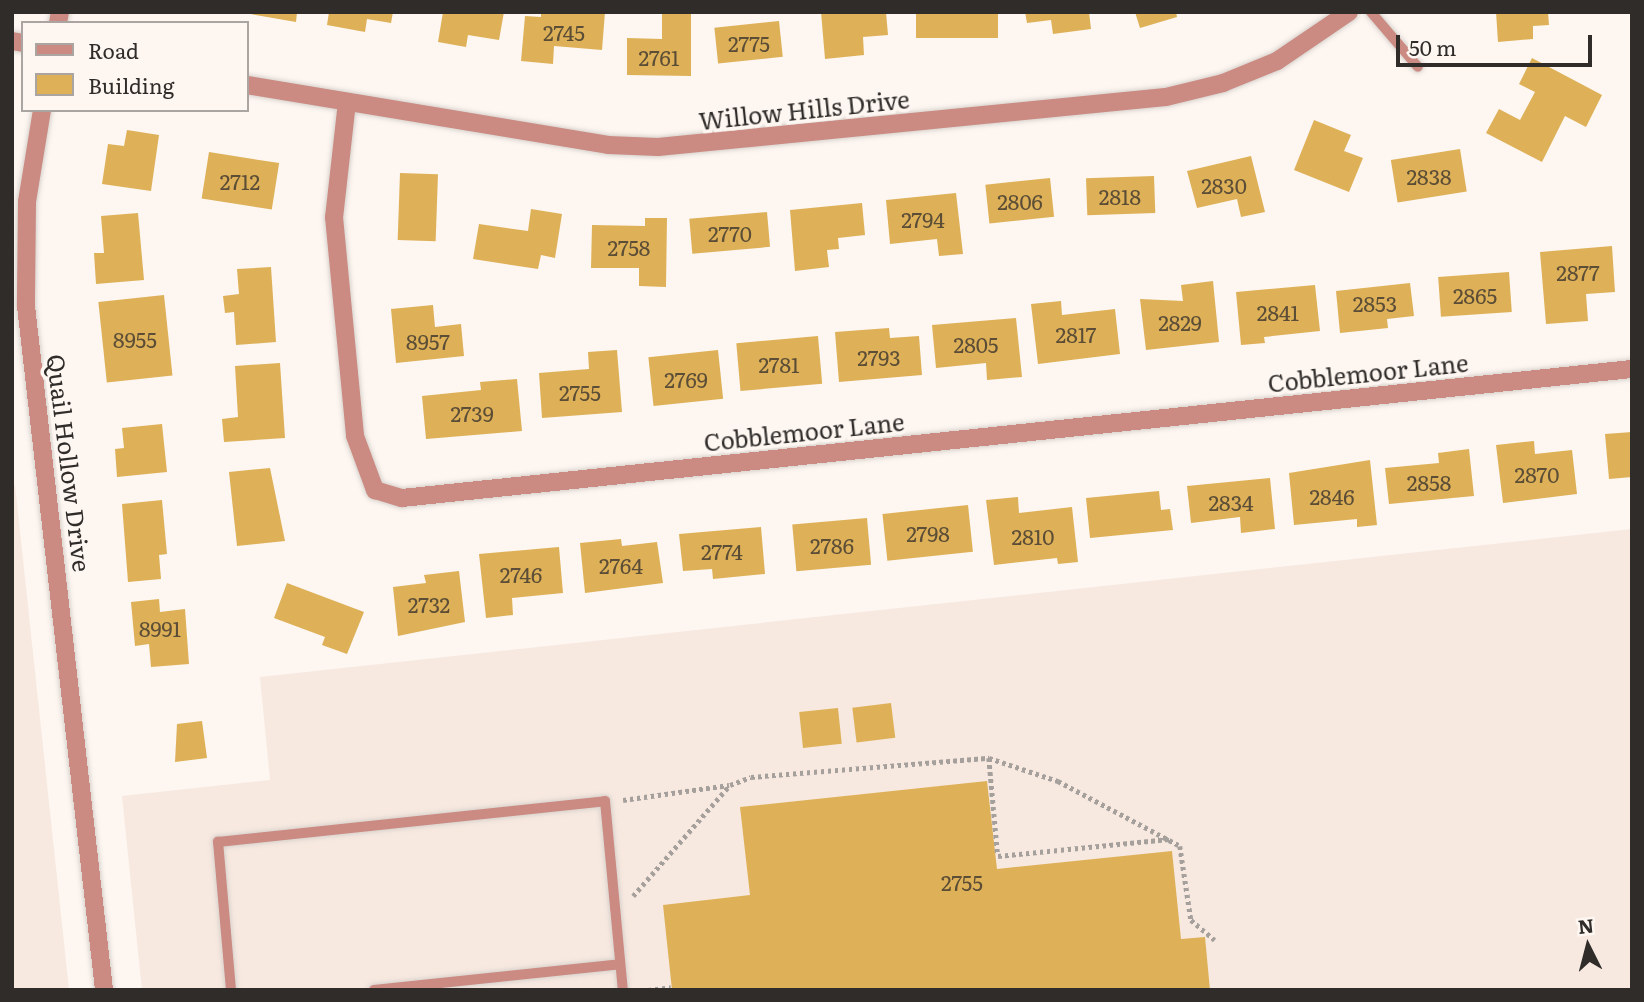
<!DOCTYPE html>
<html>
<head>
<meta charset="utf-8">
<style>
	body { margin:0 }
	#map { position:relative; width:1644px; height:1002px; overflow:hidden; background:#fdf6f1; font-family:Literata,serif }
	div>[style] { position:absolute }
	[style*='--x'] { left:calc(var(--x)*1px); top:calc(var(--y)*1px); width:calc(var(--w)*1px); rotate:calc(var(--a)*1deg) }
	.built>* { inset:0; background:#f7e9e0 }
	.building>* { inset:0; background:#deb158; transform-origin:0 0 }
	.path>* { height:4.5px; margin-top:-2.25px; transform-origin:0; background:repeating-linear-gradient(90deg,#a6a09d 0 3.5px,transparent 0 7px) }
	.roads { filter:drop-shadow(0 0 2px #d8d2cd) drop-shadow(0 0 2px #d8d2cd) }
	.lane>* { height:10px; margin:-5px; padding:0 5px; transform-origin:5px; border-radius:5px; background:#cb8a82 }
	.street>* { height:18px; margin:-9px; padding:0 9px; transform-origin:9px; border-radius:9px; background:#cb8a82 }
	span { translate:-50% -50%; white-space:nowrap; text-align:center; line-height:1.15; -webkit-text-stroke:7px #fdf6f1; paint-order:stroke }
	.number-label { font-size:21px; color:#5b4d36 }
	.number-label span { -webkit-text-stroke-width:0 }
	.street-label { font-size:24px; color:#2f2c2a }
	.frame { position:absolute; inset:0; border:14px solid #2f2c2a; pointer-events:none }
	.legend { position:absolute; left:21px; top:21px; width:228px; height:91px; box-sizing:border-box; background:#fdf6f1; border:2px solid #aba5a1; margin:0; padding:9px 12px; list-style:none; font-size:21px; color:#2f2c2a }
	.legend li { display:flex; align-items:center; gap:14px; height:35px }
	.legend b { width:35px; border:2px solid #aba5a1 }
	.north { position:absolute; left:1553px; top:911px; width:70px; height:70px; -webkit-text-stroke:5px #fdf6f1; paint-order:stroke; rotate:354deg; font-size:19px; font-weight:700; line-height:28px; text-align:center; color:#2f2c2a }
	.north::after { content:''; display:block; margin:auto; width:24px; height:32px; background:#2f2c2a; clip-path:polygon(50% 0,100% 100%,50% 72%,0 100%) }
	.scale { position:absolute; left:1396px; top:35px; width:196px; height:32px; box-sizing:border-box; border:4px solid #2f2c2a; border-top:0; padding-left:9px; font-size:21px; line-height:24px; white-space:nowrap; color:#2f2c2a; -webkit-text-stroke:5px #fdf6f1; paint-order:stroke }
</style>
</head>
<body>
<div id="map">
	<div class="built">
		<i style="clip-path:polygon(12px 485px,15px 485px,69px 990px,12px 990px)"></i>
		<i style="clip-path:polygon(1632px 529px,1632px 990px,142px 990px,122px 796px,270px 780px,260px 677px)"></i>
	</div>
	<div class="building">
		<i style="clip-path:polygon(239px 12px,297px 12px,296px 22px)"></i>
		<i style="clip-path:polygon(329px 12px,393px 12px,391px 23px,367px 19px,365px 32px,327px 25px)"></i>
		<i style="clip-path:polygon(443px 12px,504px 12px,499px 40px,468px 35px,466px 47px,438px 42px)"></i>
		<i style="clip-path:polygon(541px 12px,605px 12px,602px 50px,554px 46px,553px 64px,521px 61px,525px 16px,541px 17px)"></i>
		<i style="clip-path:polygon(662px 12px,691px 12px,691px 76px,627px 75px,627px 38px,662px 39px)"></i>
		<i style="clip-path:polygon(821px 12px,886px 12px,888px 35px,863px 37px,864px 55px,825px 59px)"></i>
		<i style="left:916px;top:12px;width:82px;height:26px"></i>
		<i style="clip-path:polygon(1025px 12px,1089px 12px,1091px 29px,1053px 34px,1051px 20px,1027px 23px)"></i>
		<i style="clip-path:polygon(1135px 12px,1176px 12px,1177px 17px,1140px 28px)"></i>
		<i style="clip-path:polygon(1496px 12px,1548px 12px,1549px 25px,1533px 26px,1533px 39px,1498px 42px)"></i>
		<i style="left:779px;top:21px;width:36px;height:65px;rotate:84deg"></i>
		<i style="clip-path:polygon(1532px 58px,1602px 95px,1586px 127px,1565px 116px,1542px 162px,1486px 133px,1499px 109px,1520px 120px,1535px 92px,1519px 84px)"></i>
		<i style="clip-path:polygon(1314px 120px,1351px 135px,1344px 151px,1363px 158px,1349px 192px,1294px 170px)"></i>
		<i style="clip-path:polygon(127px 130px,159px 135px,151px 191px,102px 184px,108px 144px,124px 146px)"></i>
		<i style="left:1460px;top:149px;width:43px;height:70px;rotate:81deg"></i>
		<i style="left:209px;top:152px;width:71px;height:47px;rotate:9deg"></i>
		<i style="clip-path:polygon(1251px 156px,1265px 212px,1241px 217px,1237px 199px,1197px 208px,1187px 171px)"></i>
		<i style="left:400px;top:173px;width:38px;height:67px;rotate:2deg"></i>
		<i style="left:1154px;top:176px;width:37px;height:68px;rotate:88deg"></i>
		<i style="left:1050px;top:178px;width:39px;height:65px;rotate:84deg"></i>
		<i style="clip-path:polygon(956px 193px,963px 254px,939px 256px,937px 239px,890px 244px,886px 200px)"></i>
		<i style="clip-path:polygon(862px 203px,865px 235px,838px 238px,839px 249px,827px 250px,829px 267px,795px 271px,790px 210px)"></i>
		<i style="clip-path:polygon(531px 209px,562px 214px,555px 258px,541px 255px,538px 269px,473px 259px,479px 224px,528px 231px)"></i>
		<i style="left:767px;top:212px;width:35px;height:78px;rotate:85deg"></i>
		<i style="clip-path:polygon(138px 213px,144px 280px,96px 284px,94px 253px,104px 253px,101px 216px)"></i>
		<i style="clip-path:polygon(645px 218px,667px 218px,666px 287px,639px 286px,639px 268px,591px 268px,592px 225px,645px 226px)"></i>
		<i style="clip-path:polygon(1612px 246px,1615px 292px,1586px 294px,1588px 321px,1546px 324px,1540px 252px)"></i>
		<i style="clip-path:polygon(271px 267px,276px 342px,236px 345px,234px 312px,225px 313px,223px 296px,239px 294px,237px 269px)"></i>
		<i style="left:1509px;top:272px;width:40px;height:71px;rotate:86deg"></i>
		<i style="clip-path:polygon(1213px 281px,1219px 342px,1146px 350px,1140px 299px,1183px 301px,1181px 285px)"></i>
		<i style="clip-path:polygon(1410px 283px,1414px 316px,1387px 319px,1388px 328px,1340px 333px,1336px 291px)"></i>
		<i style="clip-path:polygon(1315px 285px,1320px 331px,1264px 337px,1265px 343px,1241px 345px,1236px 292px)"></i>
		<i style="left:164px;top:295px;width:81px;height:66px;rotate:84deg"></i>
		<i style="clip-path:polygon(1061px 301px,1062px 315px,1115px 309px,1120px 354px,1038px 364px,1031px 304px)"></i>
		<i style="clip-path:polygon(433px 305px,435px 327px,461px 324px,464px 356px,396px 363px,391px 309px)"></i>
		<i style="clip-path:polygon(1016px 318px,1022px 377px,987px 380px,986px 363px,936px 368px,932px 325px)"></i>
		<i style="clip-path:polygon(889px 328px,890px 338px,919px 336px,922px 375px,839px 382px,835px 332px)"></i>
		<i style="left:818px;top:336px;width:48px;height:82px;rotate:85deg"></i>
		<i style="clip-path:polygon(617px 350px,622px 412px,542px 418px,539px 373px,589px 369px,588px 352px)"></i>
		<i style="left:718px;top:350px;width:49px;height:70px;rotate:84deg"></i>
		<i style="clip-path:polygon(280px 363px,285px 438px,224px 442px,222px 419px,238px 417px,235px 366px)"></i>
		<i style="clip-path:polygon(517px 379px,522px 431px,426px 439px,422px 396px,481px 390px,480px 382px)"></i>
		<i style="clip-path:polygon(162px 424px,167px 472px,117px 477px,115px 449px,124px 448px,122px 428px)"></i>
		<i style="clip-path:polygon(1632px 432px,1632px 477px,1609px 479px,1605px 434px)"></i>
		<i style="clip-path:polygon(1534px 441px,1535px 454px,1572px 450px,1577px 494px,1503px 503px,1496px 445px)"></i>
		<i style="clip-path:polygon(1469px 449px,1474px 496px,1389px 504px,1385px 468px,1439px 463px,1438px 453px)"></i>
		<i style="clip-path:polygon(1370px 460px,1377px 525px,1357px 527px,1357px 519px,1294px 525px,1289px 473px)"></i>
		<i style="clip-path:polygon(270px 468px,285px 541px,237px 546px,229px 472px)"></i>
		<i style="clip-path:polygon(1270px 478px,1275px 529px,1241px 533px,1240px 517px,1191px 523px,1187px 486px)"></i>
		<i style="clip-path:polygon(1159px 491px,1161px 510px,1170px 509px,1173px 530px,1090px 538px,1086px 498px)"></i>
		<i style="clip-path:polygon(1018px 497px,1019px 513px,1072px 507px,1078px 562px,1058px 564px,1057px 558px,994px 565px,986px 500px)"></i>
		<i style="clip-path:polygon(162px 500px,167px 554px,159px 555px,161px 579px,128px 582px,122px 504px)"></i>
		<i style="left:968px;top:505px;width:47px;height:86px;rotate:84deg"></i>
		<i style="left:867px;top:518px;width:47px;height:75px;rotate:85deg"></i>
		<i style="clip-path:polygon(761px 527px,765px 574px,713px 579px,712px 569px,683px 571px,679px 534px)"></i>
		<i style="clip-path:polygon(621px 539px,622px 546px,657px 542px,663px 583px,585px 593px,580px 543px)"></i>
		<i style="clip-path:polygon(559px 547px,563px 593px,512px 598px,513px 615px,486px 618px,479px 554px)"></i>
		<i style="clip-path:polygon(459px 571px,465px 622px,398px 636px,393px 587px,426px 583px,424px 575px)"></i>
		<i style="clip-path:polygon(287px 583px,364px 612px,347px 654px,322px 645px,325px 637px,274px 618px)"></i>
		<i style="clip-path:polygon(159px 599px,160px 612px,185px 609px,189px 664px,151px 667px,149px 644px,135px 646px,131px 602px)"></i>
		<i style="left:891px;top:703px;width:35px;height:39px;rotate:83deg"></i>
		<i style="left:838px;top:708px;width:36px;height:39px;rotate:84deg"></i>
		<i style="clip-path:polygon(202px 721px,207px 758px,175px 762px,177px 724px)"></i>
		<i style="clip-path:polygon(987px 781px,997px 869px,1172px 851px,1181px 939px,1205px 937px,1210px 990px,672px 990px,663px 905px,750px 895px,740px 807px)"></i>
	</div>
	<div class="path">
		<i style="--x:989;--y:758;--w:98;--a:84.8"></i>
		<i style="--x:998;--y:856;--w:172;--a:-5.7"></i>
		<i style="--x:623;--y:800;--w:107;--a:-8.1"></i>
		<i style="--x:633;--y:896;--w:147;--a:-48.9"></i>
		<i style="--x:730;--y:785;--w:22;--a:-21"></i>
		<i style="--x:751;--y:777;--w:239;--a:-4.6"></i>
		<i style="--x:989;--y:758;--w:73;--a:18.4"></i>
		<i style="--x:1058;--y:781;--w:138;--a:28"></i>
		<i style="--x:1180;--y:846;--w:75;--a:81.5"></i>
		<i style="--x:1191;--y:920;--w:31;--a:40"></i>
		<i style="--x:648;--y:990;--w:23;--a:-7"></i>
	</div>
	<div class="roads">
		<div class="lane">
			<i style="--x:1371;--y:12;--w:72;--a:49.5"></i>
			<i style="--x:231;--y:990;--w:149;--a:-95"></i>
			<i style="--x:218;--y:842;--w:389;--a:-6"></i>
			<i style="--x:605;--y:801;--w:190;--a:84.6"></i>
			<i style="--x:374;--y:990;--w:247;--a:-6"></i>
		</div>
		<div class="street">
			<i style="--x:58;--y:23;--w:11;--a:-80"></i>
			<i style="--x:12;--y:41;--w:11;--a:10"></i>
			<i style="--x:247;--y:85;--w:366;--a:9.4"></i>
			<i style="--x:608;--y:145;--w:50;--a:2.3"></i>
			<i style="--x:658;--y:147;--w:510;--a:-5.62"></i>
			<i style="--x:1166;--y:97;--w:59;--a:-13.8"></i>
			<i style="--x:1223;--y:83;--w:58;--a:-22.2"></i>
			<i style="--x:1277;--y:61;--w:87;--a:-34.2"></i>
			<i style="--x:347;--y:102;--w:116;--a:96.4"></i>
			<i style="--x:334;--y:217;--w:220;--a:84.5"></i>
			<i style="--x:355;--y:436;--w:58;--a:69.7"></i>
			<i style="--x:375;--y:490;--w:28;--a:17"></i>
			<i style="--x:402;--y:498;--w:1237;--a:-5.99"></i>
			<i style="--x:42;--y:110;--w:93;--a:99.3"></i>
			<i style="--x:27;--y:202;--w:104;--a:90.6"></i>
			<i style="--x:26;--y:306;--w:688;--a:83.49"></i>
		</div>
	</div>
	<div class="number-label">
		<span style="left:564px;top:32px">2745</span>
		<span style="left:749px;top:43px">2775</span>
		<span style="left:659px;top:57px">2761</span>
		<span style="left:1429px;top:176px">2838</span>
		<span style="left:240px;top:181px">2712</span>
		<span style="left:1224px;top:185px">2830</span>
		<span style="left:1120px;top:196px">2818</span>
		<span style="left:1020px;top:201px">2806</span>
		<span style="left:923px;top:219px">2794</span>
		<span style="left:730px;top:233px">2770</span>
		<span style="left:629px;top:247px">2758</span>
		<span style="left:1578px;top:272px">2877</span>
		<span style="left:1475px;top:295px">2865</span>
		<span style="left:1375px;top:303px">2853</span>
		<span style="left:1278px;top:312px">2841</span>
		<span style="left:1180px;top:322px">2829</span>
		<span style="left:1076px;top:334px">2817</span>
		<span style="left:135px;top:339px">8955</span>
		<span style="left:428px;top:341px">8957</span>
		<span style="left:976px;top:344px">2805</span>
		<span style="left:879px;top:357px">2793</span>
		<span style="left:779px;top:364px">2781</span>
		<span style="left:686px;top:379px">2769</span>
		<span style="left:580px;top:392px">2755</span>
		<span style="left:472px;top:413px">2739</span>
		<span style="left:1537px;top:474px">2870</span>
		<span style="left:1429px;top:482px">2858</span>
		<span style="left:1332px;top:496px">2846</span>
		<span style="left:1231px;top:502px">2834</span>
		<span style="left:928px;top:533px">2798</span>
		<span style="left:1033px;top:536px">2810</span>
		<span style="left:832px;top:545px">2786</span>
		<span style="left:722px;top:551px">2774</span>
		<span style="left:621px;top:565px">2764</span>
		<span style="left:521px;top:574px">2746</span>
		<span style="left:429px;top:604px">2732</span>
		<span style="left:160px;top:628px">8991</span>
		<span style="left:962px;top:882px">2755</span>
	</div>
	<div class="street-label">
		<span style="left:804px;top:109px;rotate:-6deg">Willow Hills Drive</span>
		<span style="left:1368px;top:372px;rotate:-6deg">Cobblemoor Lane</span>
		<span style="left:804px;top:431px;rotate:-6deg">Cobblemoor Lane</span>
		<span style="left:70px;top:463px;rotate:83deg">Quail Hollow Drive</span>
	</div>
	<div class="frame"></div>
	<ul class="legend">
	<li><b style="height:9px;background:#cb8a82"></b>Road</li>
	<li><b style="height:19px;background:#deb158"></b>Building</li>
	</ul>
	<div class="north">N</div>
	<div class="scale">50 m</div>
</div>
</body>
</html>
